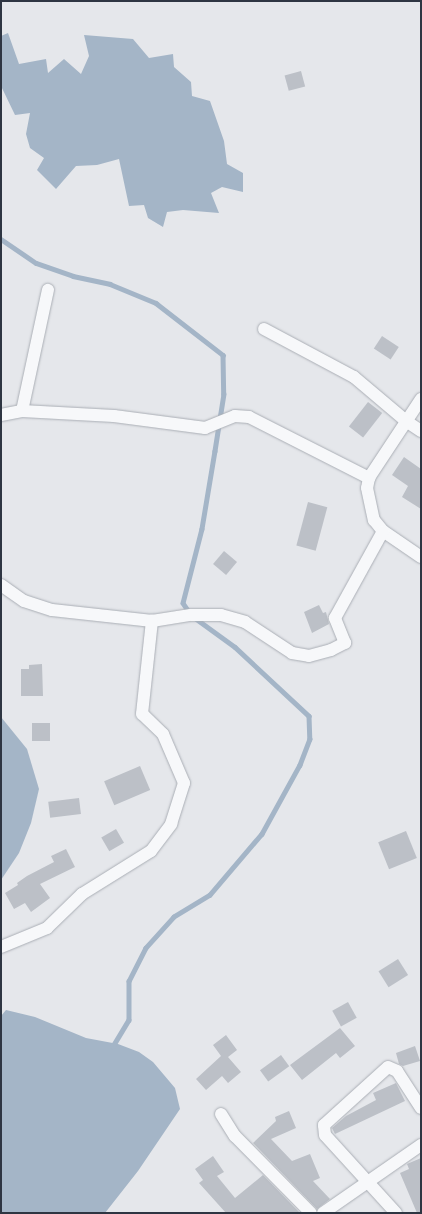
<!DOCTYPE html>
<html>
<head>
<meta charset="utf-8">
<style>
	body { margin:0 }
	#map { position:relative; width:422px; height:1214px; overflow:hidden; background:#e5e7eb; font-family:"Public Sans",sans-serif }
	div>[style] { position:absolute }
	[style*='--x'] { left:calc(var(--x)*1px); top:calc(var(--y)*1px); width:calc(var(--w)*1px); rotate:calc(var(--a)*1deg) }
	.water>* { inset:0; background:#a4b5c7 }
	.stream>* { height:4.5px; margin:-2.25px; padding:0 2.25px; transform-origin:2.25px; border-radius:2.25px; background:#a4b5c7 }
	.building>* { inset:0; background:#bcc0c7; transform-origin:0 0 }
	.roads { filter:drop-shadow(0 0 1px #aaaeb5) drop-shadow(0 0 1px #aaaeb5) }
	.minor>* { height:12px; margin:-6px; padding:0 6px; transform-origin:6px; border-radius:6px; background:#f7f8fa }
	span { translate:-50% -50%; white-space:nowrap; text-align:center; line-height:1.15; -webkit-text-stroke:3px #f4f6f8; paint-order:stroke }
	.frame { position:absolute; inset:0; border:2px solid #2e3542; pointer-events:none }
</style>
</head>
<body>
<div id="map">
	<div class="water">
		<i style="clip-path:polygon(8px 33px,19px 64px,46px 59px,48px 73px,64px 59px,81px 74px,89px 56px,84px 35px,133px 39px,149px 58px,173px 54px,174px 67px,191px 82px,192px 96px,210px 101px,224px 141px,227px 164px,243px 173px,243px 192px,222px 187px,211px 193px,219px 213px,183px 210px,167px 212px,163px 227px,148px 218px,144px 205px,129px 206px,119px 159px,97px 165px,76px 166px,56px 189px,37px 170px,44px 158px,30px 148px,26px 134px,30px 113px,15px 115px,1px 86px,1px 36px)"></i>
		<i style="clip-path:polygon(1px 717px,27px 749px,39px 789px,31px 823px,19px 853px,1px 880px)"></i>
		<i style="clip-path:polygon(6px 1010px,35px 1017px,86px 1038px,118px 1044px,139px 1052px,153px 1062px,175px 1088px,180px 1109px,138px 1171px,105px 1213px,1px 1213px,1px 1016px)"></i>
	</div>
	<div class="stream">
		<i style="--x:1;--y:239;--w:42;--a:34.4"></i>
		<i style="--x:36;--y:263;--w:39;--a:19"></i>
		<i style="--x:73;--y:276;--w:38;--a:12"></i>
		<i style="--x:110;--y:284;--w:50;--a:22.4"></i>
		<i style="--x:156;--y:303;--w:85;--a:37.8"></i>
		<i style="--x:223;--y:355;--w:39;--a:89"></i>
		<i style="--x:224;--y:394;--w:58;--a:99"></i>
		<i style="--x:215;--y:451;--w:79;--a:99.5"></i>
		<i style="--x:202;--y:529;--w:76;--a:104.4"></i>
		<i style="--x:183;--y:603;--w:14;--a:56"></i>
		<i style="--x:191;--y:615;--w:54;--a:36"></i>
		<i style="--x:235;--y:647;--w:101;--a:43"></i>
		<i style="--x:309;--y:716;--w:23;--a:88"></i>
		<i style="--x:310;--y:739;--w:28;--a:111"></i>
		<i style="--x:300;--y:765;--w:79;--a:118.8"></i>
		<i style="--x:262;--y:834;--w:80;--a:130.4"></i>
		<i style="--x:210;--y:895;--w:42;--a:148.6"></i>
		<i style="--x:174;--y:917;--w:42;--a:132.1"></i>
		<i style="--x:146;--y:948;--w:37;--a:117"></i>
		<i style="--x:129;--y:981;--w:39;--a:90"></i>
		<i style="--x:129;--y:1020;--w:31;--a:121"></i>
	</div>
	<div class="building">
		<i style="left:301px;top:71px;width:16px;height:17px;rotate:75deg"></i>
		<i style="left:382px;top:336px;width:20px;height:15px;rotate:33deg"></i>
		<i style="left:368px;top:402px;width:18px;height:31px;rotate:38deg"></i>
		<i style="clip-path:polygon(404px 457px,421px 469px,421px 509px,402px 497px,408px 486px,392px 475px)"></i>
		<i style="left:308px;top:502px;width:20px;height:45px;rotate:15deg"></i>
		<i style="left:224px;top:551px;width:17px;height:17px;rotate:40deg"></i>
		<i style="clip-path:polygon(319px 605px,323px 613px,326px 612px,329px 624px,312px 633px,304px 612px)"></i>
		<i style="clip-path:polygon(42px 664px,43px 696px,21px 696px,21px 669px,29px 669px,29px 665px)"></i>
		<i style="left:32px;top:723px;width:18px;height:18px"></i>
		<i style="left:140px;top:766px;width:26px;height:39px;rotate:67deg"></i>
		<i style="left:79px;top:798px;width:16px;height:31px;rotate:83deg"></i>
		<i style="left:116px;top:829px;width:16px;height:17px;rotate:60deg"></i>
		<i style="left:406px;top:831px;width:29px;height:30px;rotate:68deg"></i>
		<i style="clip-path:polygon(66px 849px,75px 867px,40px 884px,50px 898px,31px 912px,25px 903px,14px 909px,5px 893px,18px 885px,17px 883px,27px 876px,54px 862px,51px 856px)"></i>
		<i style="left:398px;top:959px;width:19px;height:23px;rotate:58deg"></i>
		<i style="left:348px;top:1002px;width:18px;height:18px;rotate:61deg"></i>
		<i style="clip-path:polygon(340px 1028px,355px 1046px,340px 1058px,336px 1053px,302px 1080px,290px 1065px)"></i>
		<i style="clip-path:polygon(226px 1035px,237px 1050px,228px 1057px,241px 1072px,228px 1083px,222px 1076px,206px 1090px,196px 1079px,221px 1056px,213px 1045px)"></i>
		<i style="clip-path:polygon(415px 1046px,420px 1061px,403px 1066px,399px 1064px,396px 1053px)"></i>
		<i style="left:281px;top:1055px;width:14px;height:26px;rotate:54deg"></i>
		<i style="clip-path:polygon(396px 1083px,405px 1101px,335px 1134px,332px 1128px,346px 1116px,376px 1100px,373px 1093px)"></i>
		<i style="clip-path:polygon(289px 1111px,296px 1128px,271px 1139px,292px 1161px,310px 1154px,320px 1178px,313px 1181px,330px 1199px,317px 1209px,253px 1143px,276px 1121px,275px 1117px)"></i>
		<i style="clip-path:polygon(213px 1156px,224px 1172px,217px 1176px,235px 1198px,263px 1175px,300px 1213px,226px 1213px,199px 1183px,203px 1180px,195px 1169px)"></i>
		<i style="clip-path:polygon(421px 1158px,421px 1213px,417px 1213px,400px 1173px,409px 1169px,407px 1164px)"></i>
	</div>
	<div class="roads">
		<div class="minor">
			<i style="--x:264;--y:329;--w:102;--a:28.1"></i>
			<i style="--x:354;--y:377;--w:68;--a:40.2"></i>
			<i style="--x:406;--y:421;--w:18;--a:34"></i>
			<i style="--x:421;--y:399;--w:95;--a:123.4"></i>
			<i style="--x:369;--y:478;--w:10;--a:101"></i>
			<i style="--x:367;--y:488;--w:33;--a:78"></i>
			<i style="--x:374;--y:520;--w:14;--a:51"></i>
			<i style="--x:383;--y:531;--w:46;--a:34.4"></i>
			<i style="--x:22;--y:411;--w:124;--a:-77.9"></i>
			<i style="--x:1;--y:415;--w:21;--a:-11"></i>
			<i style="--x:22;--y:411;--w:92;--a:3.1"></i>
			<i style="--x:114;--y:416;--w:92;--a:7.5"></i>
			<i style="--x:205;--y:428;--w:32;--a:-22"></i>
			<i style="--x:235;--y:416;--w:14;--a:4"></i>
			<i style="--x:249;--y:417;--w:135;--a:26.9"></i>
			<i style="--x:1;--y:585;--w:28;--a:35"></i>
			<i style="--x:24;--y:601;--w:29;--a:18"></i>
			<i style="--x:52;--y:610;--w:101;--a:6.3"></i>
			<i style="--x:152;--y:621;--w:39;--a:-9"></i>
			<i style="--x:191;--y:615;--w:30;--a:0"></i>
			<i style="--x:221;--y:615;--w:25;--a:16"></i>
			<i style="--x:245;--y:622;--w:56;--a:33.4"></i>
			<i style="--x:292;--y:653;--w:17;--a:10"></i>
			<i style="--x:309;--y:656;--w:23;--a:-15"></i>
			<i style="--x:331;--y:650;--w:16;--a:-27"></i>
			<i style="--x:345;--y:643;--w:27;--a:-112"></i>
			<i style="--x:335;--y:618;--w:99;--a:-61.1"></i>
			<i style="--x:1;--y:947;--w:50;--a:-22.4"></i>
			<i style="--x:47;--y:928;--w:49;--a:-44.2"></i>
			<i style="--x:82;--y:894;--w:81;--a:-31.9"></i>
			<i style="--x:151;--y:851;--w:34;--a:-53"></i>
			<i style="--x:171;--y:824;--w:43;--a:-72.4"></i>
			<i style="--x:184;--y:783;--w:53;--a:-113.2"></i>
			<i style="--x:163;--y:734;--w:29;--a:-136"></i>
			<i style="--x:142;--y:714;--w:94;--a:-83.9"></i>
			<i style="--x:221;--y:1114;--w:26;--a:58"></i>
			<i style="--x:235;--y:1136;--w:108;--a:45.4"></i>
			<i style="--x:323;--y:1213;--w:119;--a:-34.8"></i>
			<i style="--x:396;--y:1213;--w:105;--a:-132.3"></i>
			<i style="--x:325;--y:1135;--w:10;--a:-96"></i>
			<i style="--x:324;--y:1125;--w:86;--a:-42.2"></i>
			<i style="--x:388;--y:1067;--w:10;--a:24"></i>
			<i style="--x:397;--y:1071;--w:44;--a:57"></i>
		</div>
	</div>
	<div class="frame"></div>
</div>
</body>
</html>
